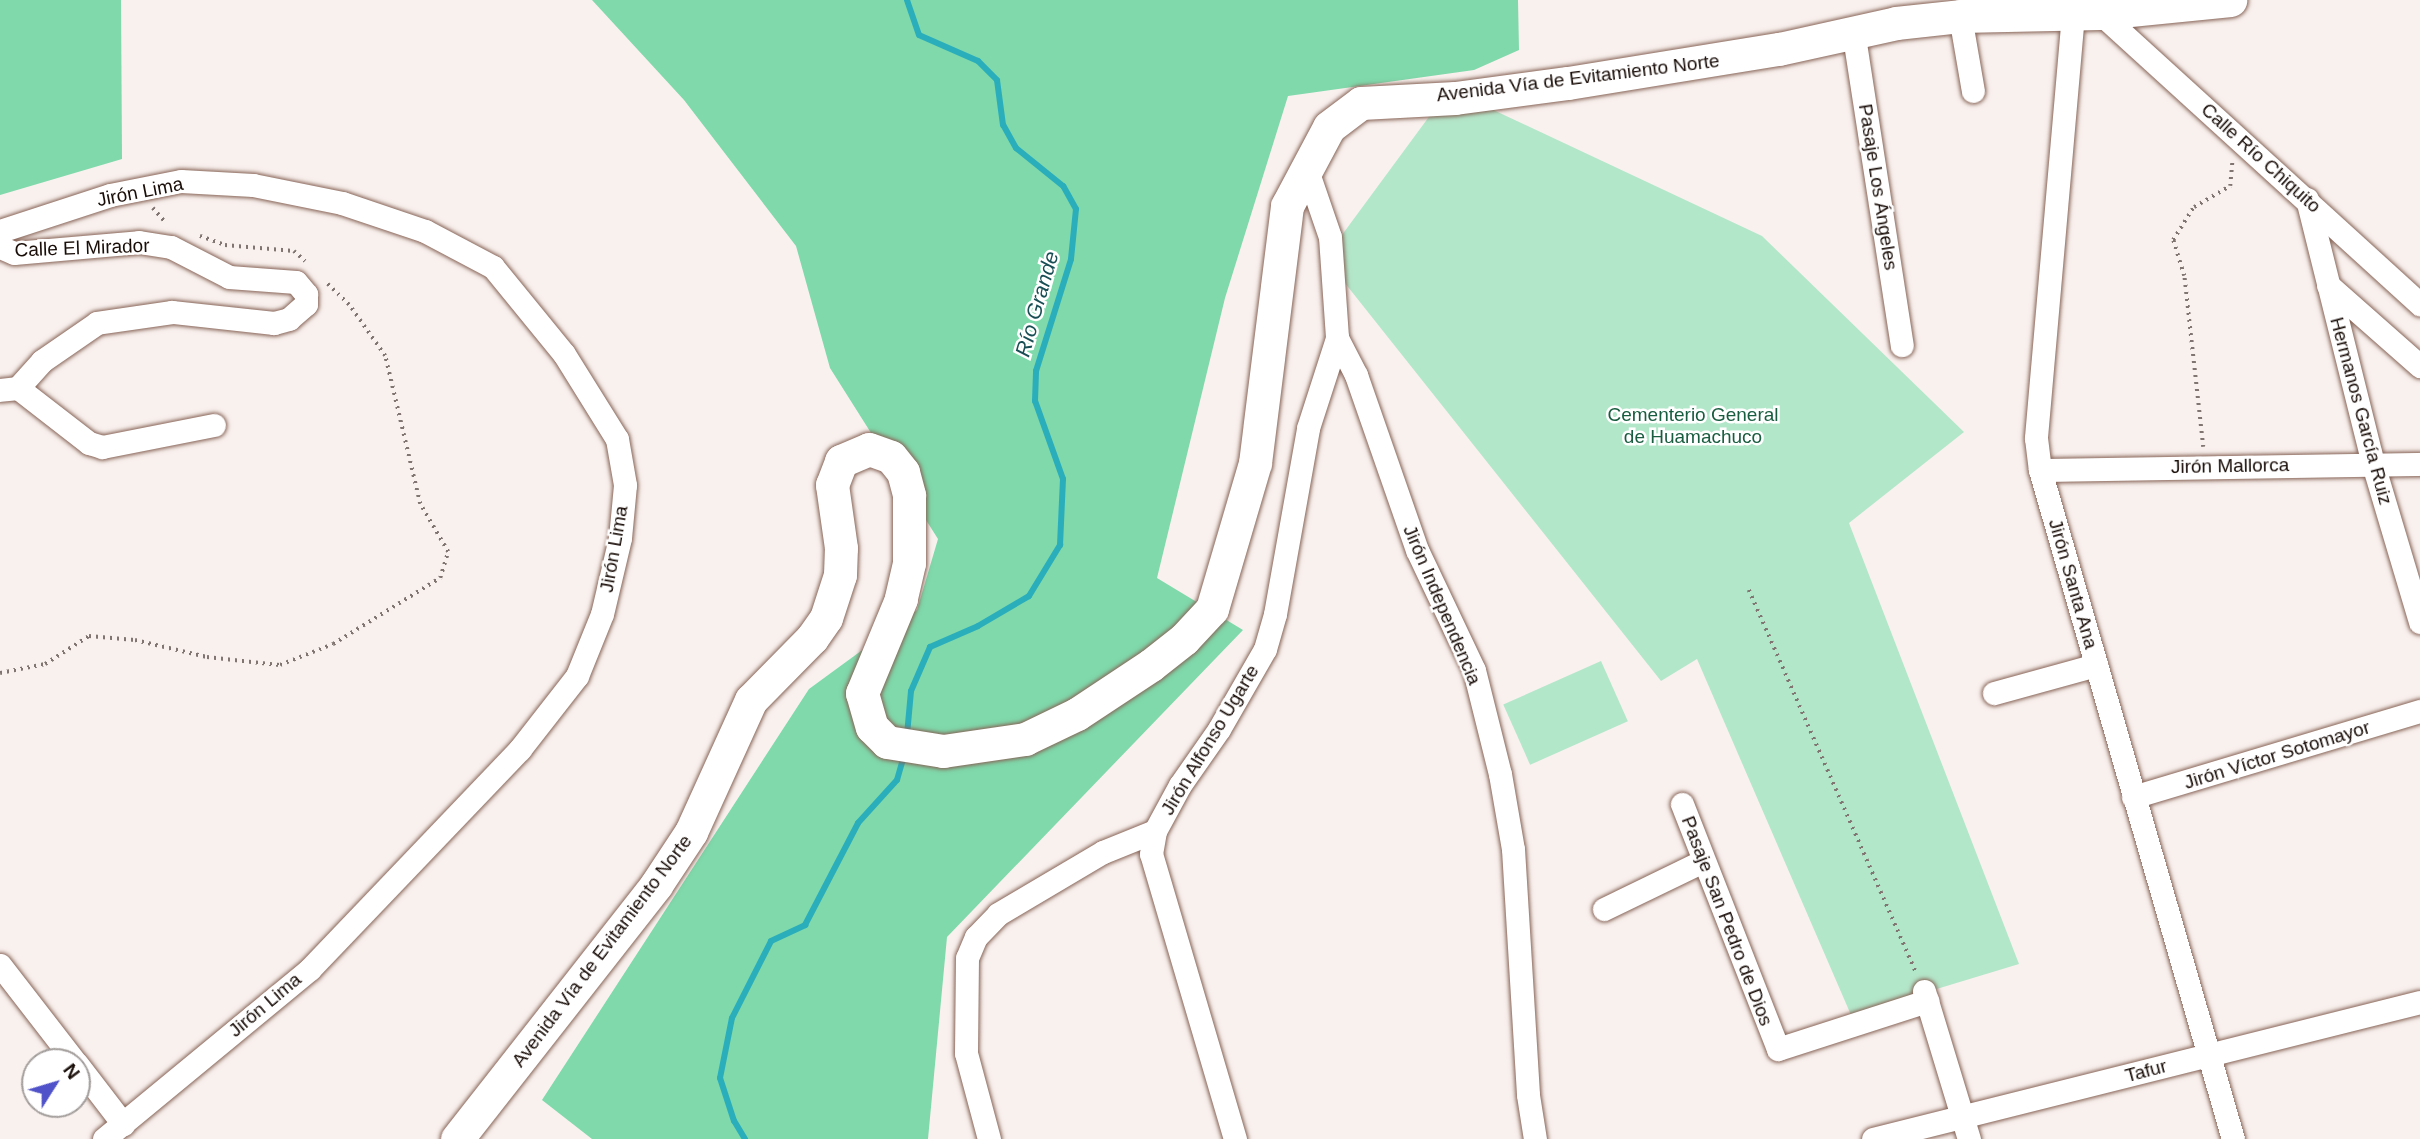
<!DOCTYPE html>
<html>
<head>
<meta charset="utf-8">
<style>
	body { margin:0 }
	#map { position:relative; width:2420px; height:1139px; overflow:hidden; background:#f9f1ee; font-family:Helvetica,sans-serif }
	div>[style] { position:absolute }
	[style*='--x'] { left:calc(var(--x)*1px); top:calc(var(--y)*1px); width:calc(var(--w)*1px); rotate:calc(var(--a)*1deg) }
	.green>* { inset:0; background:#b3e7ca; transform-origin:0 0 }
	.forest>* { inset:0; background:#7fd9ab }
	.stream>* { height:6px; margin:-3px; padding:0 3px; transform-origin:3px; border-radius:3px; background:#2baebb }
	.path>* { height:3.5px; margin-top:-1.75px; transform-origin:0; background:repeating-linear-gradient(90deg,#807571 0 2px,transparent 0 7px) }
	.roads { filter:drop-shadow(0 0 2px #876457) drop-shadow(0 0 2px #876457) }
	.minor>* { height:23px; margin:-11.5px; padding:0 11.5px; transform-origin:11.5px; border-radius:11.5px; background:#fff }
	.highway>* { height:33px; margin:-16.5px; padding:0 16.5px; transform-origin:16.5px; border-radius:16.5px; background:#fff }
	span { translate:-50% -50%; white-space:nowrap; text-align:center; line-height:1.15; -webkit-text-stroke:5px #fff; paint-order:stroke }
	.street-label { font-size:19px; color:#190d08 }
	.park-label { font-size:19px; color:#195d40 }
	.water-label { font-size:21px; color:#194e54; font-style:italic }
	.north { position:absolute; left:21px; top:1048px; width:70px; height:70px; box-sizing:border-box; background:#fff; border:2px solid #a39e9c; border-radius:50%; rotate:53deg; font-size:19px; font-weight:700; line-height:28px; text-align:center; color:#190d08 }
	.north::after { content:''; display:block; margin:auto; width:24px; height:32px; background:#5052c9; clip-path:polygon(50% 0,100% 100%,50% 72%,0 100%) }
</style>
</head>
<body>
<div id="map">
	<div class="green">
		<i style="clip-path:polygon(1487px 107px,1762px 236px,1964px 432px,1849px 523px,2019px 964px,1851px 1015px,1697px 659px,1661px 681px,1325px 258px,1431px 114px)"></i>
		<i style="left:1601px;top:661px;width:66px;height:107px;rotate:66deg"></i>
	</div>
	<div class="forest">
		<i style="clip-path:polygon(0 0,121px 0,122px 159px,0 195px)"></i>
		<i style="clip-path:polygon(592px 0,1518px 0,1519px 50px,1474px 70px,1288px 96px,1225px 298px,1157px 578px,1243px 630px,947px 937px,928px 1139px,592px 1139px,542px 1100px,809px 689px,917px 610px,938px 539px,830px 368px,796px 246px,684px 100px)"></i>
	</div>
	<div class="stream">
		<i style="--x:907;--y:735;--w:44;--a:-84.8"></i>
		<i style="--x:911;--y:691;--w:48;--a:-66.6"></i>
		<i style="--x:930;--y:647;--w:52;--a:-23.6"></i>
		<i style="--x:978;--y:626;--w:59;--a:-30.5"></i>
		<i style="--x:1029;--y:596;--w:60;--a:-58.7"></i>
		<i style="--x:1060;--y:545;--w:66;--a:-87.4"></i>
		<i style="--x:1063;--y:479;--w:83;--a:-109.7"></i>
		<i style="--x:1035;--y:401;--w:30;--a:-88"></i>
		<i style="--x:1036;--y:371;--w:117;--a:-72.6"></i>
		<i style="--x:1071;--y:259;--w:50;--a:-84.3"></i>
		<i style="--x:1076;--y:209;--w:26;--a:-119"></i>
		<i style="--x:1063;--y:186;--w:60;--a:-141"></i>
		<i style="--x:1016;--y:148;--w:26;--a:-119"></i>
		<i style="--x:1003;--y:125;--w:45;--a:-97.6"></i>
		<i style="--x:997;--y:80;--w:27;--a:-135"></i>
		<i style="--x:978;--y:61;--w:64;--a:-156.2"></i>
		<i style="--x:919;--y:35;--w:37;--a:-109"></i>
		<i style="--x:745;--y:1139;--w:21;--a:-121"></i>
		<i style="--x:734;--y:1121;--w:45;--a:-108"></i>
		<i style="--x:720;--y:1078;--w:61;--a:-78.7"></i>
		<i style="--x:732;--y:1018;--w:86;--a:-63.1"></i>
		<i style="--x:771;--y:941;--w:38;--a:-25"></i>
		<i style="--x:805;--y:925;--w:115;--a:-62.5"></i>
		<i style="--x:858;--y:823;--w:58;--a:-47.8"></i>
		<i style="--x:897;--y:780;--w:25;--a:-74"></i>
	</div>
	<div class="path">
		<i style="--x:153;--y:208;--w:20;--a:49"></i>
		<i style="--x:200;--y:236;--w:27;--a:20"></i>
		<i style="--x:225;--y:245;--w:69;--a:5"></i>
		<i style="--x:294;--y:251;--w:15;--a:42"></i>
		<i style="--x:2203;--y:447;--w:172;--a:-96.3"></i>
		<i style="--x:2184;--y:276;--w:38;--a:-107"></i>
		<i style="--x:2173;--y:240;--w:39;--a:-58"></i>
		<i style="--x:2194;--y:207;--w:42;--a:-30.3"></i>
		<i style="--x:2230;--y:186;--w:23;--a:-85"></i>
		<i style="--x:1749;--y:590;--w:418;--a:66.4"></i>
		<i style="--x:0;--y:673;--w:46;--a:-11.3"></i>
		<i style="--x:45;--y:664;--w:52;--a:-32.5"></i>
		<i style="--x:89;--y:636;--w:46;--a:5"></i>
		<i style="--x:135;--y:640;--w:74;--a:13.3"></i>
		<i style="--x:207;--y:657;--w:73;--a:6.3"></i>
		<i style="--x:280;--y:665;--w:57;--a:-21.6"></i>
		<i style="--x:333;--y:644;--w:126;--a:-31.7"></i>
		<i style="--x:440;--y:578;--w:27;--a:-73"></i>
		<i style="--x:448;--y:552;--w:56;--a:-120.3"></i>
		<i style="--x:420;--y:504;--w:152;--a:-103.3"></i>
		<i style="--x:385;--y:356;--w:62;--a:-125.2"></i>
		<i style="--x:349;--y:305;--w:33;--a:-136"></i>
	</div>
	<div class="roads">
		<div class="minor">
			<i style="--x:2100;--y:13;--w:433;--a:42.3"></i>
			<i style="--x:2073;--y:14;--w:426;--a:95"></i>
			<i style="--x:2036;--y:438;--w:32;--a:83"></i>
			<i style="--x:2040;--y:470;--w:696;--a:73.91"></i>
			<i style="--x:1960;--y:16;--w:76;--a:80.2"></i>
			<i style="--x:1853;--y:30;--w:319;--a:81.2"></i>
			<i style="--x:1306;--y:167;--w:74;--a:71.1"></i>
			<i style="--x:1330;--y:237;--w:101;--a:86"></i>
			<i style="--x:1337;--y:338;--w:42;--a:62.8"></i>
			<i style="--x:1356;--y:375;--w:185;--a:70.8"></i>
			<i style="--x:1417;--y:550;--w:133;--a:64.6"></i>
			<i style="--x:1474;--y:670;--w:107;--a:76"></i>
			<i style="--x:1500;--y:774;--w:76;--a:80.2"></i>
			<i style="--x:1513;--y:849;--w:246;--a:86.5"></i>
			<i style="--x:1528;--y:1095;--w:45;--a:81"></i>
			<i style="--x:2307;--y:199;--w:273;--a:76"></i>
			<i style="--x:2373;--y:464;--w:165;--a:73.4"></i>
			<i style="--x:0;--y:231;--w:116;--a:-18.1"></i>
			<i style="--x:110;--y:195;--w:72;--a:-11.2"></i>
			<i style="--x:181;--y:181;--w:72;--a:3.2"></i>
			<i style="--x:253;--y:185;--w:91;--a:11.4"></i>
			<i style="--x:342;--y:203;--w:88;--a:18.6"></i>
			<i style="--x:425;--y:231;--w:77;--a:27.9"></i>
			<i style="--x:493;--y:267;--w:112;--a:50.8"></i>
			<i style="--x:564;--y:354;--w:100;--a:58.1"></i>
			<i style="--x:617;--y:439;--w:47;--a:80.1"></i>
			<i style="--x:625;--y:485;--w:53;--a:95.4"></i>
			<i style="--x:620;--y:538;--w:78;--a:103.3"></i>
			<i style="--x:602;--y:614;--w:67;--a:112"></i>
			<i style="--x:577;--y:676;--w:93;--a:128"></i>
			<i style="--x:520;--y:749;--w:304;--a:133.7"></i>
			<i style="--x:310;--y:969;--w:267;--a:140.5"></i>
			<i style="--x:0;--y:247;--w:15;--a:23"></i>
			<i style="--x:14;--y:253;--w:125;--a:-5"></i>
			<i style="--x:139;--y:242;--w:32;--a:9"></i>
			<i style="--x:171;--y:247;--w:65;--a:27.3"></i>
			<i style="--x:229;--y:277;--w:67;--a:4.3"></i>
			<i style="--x:296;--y:282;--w:16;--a:50"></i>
			<i style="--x:306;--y:294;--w:10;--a:90"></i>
			<i style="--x:306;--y:304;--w:23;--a:139"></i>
			<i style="--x:289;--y:319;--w:16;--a:165"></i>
			<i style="--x:274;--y:323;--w:103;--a:-173.8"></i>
			<i style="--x:172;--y:312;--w:76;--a:171.7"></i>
			<i style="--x:97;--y:323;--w:67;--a:145.4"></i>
			<i style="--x:42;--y:361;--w:36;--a:132"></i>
			<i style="--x:18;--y:388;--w:18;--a:174"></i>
			<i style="--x:2328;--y:285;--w:123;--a:41.4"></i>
			<i style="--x:18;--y:388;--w:90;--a:37.8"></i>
			<i style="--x:89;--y:443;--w:14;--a:17"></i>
			<i style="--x:102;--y:447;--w:114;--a:-11.1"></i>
			<i style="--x:2040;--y:470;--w:380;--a:-0.9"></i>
			<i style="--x:1994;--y:693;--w:106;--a:-15.4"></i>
			<i style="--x:2133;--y:797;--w:300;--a:-16.7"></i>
			<i style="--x:1682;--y:804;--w:263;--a:68.6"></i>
			<i style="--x:1778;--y:1049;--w:157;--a:-17.9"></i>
			<i style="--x:1604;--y:909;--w:108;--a:-25.9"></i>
			<i style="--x:0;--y:965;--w:123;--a:52.3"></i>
			<i style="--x:1924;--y:991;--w:155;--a:73.1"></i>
			<i style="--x:77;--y:1064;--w:76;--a:52.5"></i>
			<i style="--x:989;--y:1139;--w:89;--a:-105"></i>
			<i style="--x:966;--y:1053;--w:95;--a:-89.4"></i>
			<i style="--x:967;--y:958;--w:23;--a:-67"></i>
			<i style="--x:976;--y:937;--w:32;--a:-46"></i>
			<i style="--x:998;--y:914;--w:122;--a:-30.6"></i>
			<i style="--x:1103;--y:852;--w:56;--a:-22"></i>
			<i style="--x:1235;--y:1139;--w:297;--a:-106.4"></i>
			<i style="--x:1151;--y:854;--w:23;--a:-80"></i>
			<i style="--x:1155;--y:831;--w:52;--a:-61.5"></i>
			<i style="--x:1180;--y:785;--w:68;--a:-55.1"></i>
			<i style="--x:1219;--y:729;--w:92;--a:-60.1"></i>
			<i style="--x:1265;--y:649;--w:36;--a:-74"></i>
			<i style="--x:1275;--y:614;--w:189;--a:-79.9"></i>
			<i style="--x:1308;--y:428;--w:95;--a:-72.1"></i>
			<i style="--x:1873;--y:1139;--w:564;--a:-14.06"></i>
		</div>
		<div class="highway">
			<i style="--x:457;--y:1139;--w:323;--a:-51.9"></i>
			<i style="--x:656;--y:885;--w:64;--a:-56.6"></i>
			<i style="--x:691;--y:832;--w:145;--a:-65.6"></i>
			<i style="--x:751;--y:700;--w:87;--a:-45.5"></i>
			<i style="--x:812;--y:638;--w:24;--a:-55"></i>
			<i style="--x:826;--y:618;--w:45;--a:-72"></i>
			<i style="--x:840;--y:575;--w:27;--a:-88"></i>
			<i style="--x:841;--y:548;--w:64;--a:-98.1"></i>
			<i style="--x:832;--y:485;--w:26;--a:-69"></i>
			<i style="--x:841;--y:461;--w:30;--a:-23"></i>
			<i style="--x:869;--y:449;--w:23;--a:20"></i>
			<i style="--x:891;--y:457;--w:19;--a:51"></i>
			<i style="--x:903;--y:472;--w:24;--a:75"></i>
			<i style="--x:909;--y:495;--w:68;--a:90"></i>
			<i style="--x:909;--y:563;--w:37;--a:103"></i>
			<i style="--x:901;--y:599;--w:102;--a:112.5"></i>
			<i style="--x:862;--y:693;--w:35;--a:74"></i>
			<i style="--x:872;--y:727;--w:21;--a:45"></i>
			<i style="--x:887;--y:742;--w:57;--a:9.1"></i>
			<i style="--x:943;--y:751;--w:83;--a:-8.3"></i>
			<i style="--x:1025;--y:739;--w:58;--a:-25.7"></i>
			<i style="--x:1077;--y:714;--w:89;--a:-33.5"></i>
			<i style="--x:1151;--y:665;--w:42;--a:-38.2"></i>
			<i style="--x:1184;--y:639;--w:41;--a:-47"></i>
			<i style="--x:1212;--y:609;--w:152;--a:-73.6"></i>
			<i style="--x:1255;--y:463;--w:259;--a:-82.9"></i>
			<i style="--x:1287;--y:206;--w:89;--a:-62"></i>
			<i style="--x:1329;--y:127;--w:40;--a:-37"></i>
			<i style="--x:1361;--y:103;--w:94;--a:-3"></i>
			<i style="--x:1455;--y:98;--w:114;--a:-7.6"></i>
			<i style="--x:1568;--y:83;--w:214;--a:-9.2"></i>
			<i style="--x:1779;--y:49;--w:120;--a:-12.5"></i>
			<i style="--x:1896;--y:23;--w:64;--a:-6.2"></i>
			<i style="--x:1960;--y:16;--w:140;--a:-1.2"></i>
			<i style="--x:2100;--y:13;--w:131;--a:-5.7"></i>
		</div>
	</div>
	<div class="street-label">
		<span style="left:1578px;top:78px;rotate:-7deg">Avenida Vía de Evitamiento Norte</span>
		<span style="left:2261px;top:158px;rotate:42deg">Calle Río Chiquito</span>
		<span style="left:1878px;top:187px;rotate:81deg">Pasaje Los Ángeles</span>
		<span style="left:140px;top:192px;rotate:-11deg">Jirón Lima</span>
		<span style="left:82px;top:248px;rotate:-2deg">Calle El Mirador</span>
		<span style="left:2361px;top:411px;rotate:75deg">Hermanos García Ruiz</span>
		<span style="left:2230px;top:466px;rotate:-1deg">Jirón Mallorca</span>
		<span style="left:614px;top:549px;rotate:-80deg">Jirón Lima</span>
		<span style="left:2073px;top:584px;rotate:74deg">Jirón Santa Ana</span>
		<span style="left:1442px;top:605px;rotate:67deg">Jirón Independencia</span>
		<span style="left:1210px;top:740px;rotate:-59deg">Jirón Alfonso Ugarte</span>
		<span style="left:2277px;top:755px;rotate:-17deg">Jirón Víctor Sotomayor</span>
		<span style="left:1727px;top:921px;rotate:69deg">Pasaje San Pedro de Dios</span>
		<span style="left:602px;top:951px;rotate:-53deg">Avenida Vía de Evitamiento Norte</span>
		<span style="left:265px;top:1005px;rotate:-40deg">Jirón Lima</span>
		<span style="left:2146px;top:1071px;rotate:-15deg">Tafur</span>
	</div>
	<div class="park-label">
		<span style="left:1693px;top:426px">Cementerio General<br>de Huamachuco</span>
	</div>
	<div class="water-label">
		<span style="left:1037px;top:304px;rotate:-74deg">Río Grande</span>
	</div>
	<div class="north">N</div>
</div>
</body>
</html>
